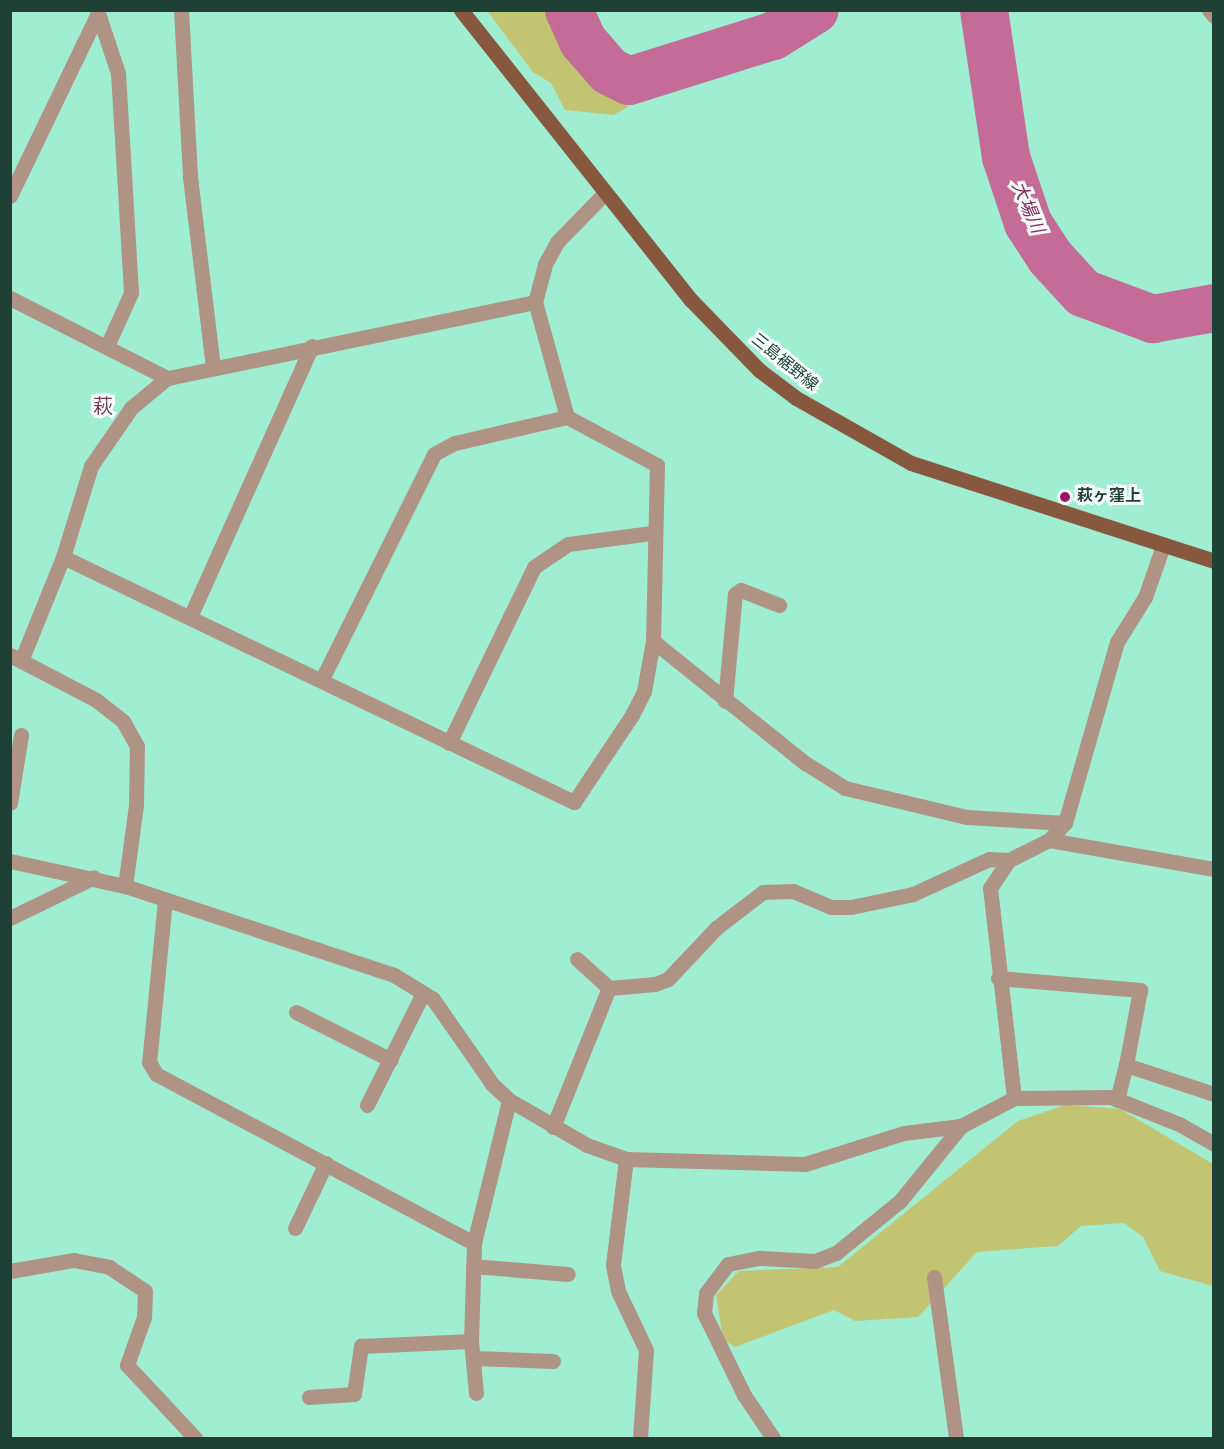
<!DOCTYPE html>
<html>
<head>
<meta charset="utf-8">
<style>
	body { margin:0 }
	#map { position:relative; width:1224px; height:1449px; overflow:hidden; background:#9feed2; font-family:Overpass,"Noto Sans JP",sans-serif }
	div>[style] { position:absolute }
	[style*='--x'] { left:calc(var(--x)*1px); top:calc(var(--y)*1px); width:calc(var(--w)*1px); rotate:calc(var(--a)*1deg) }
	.green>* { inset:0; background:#c2c471 }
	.river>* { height:48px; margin:-24px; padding:0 24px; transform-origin:24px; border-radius:24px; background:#c46b98 }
	.service>* { height:15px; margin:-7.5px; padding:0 7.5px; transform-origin:7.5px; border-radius:7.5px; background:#af9485 }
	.minor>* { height:15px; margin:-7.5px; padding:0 7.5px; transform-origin:7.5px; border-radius:7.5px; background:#af9485 }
	.primary>* { height:15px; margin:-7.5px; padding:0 7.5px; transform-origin:7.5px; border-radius:7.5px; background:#87583e }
	.dots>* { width:16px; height:16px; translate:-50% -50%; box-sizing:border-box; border:3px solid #f6fefb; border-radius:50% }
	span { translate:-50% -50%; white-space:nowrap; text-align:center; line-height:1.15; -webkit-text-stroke:6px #f6fefb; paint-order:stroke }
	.street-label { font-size:16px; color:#1f4035 }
	.poi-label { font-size:16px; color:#1f4035; font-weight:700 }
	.left { translate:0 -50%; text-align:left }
	.water-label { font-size:18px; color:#8e2461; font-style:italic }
	.quarter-label { font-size:20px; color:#7a395b }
	.frame { position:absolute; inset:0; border:12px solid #1f4035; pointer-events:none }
</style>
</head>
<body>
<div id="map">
	<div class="green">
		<i style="clip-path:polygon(557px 11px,576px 48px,598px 73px,631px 94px,627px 108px,613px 115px,565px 110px,551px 83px,533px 72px,488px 12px)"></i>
		<i style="clip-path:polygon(1065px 1105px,1120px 1109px,1213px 1164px,1213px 1286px,1160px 1271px,1143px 1237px,1124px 1223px,1081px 1226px,1058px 1246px,977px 1252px,918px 1317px,855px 1321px,834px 1310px,735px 1347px,723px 1339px,716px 1295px,739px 1271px,838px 1267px,1018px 1121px)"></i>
	</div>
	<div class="river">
		<i style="--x:569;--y:10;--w:34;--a:66"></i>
		<i style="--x:583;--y:41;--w:40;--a:49"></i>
		<i style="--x:609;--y:71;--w:22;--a:27"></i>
		<i style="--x:629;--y:81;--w:151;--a:-17.4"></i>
		<i style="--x:773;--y:36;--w:49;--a:-31.8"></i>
		<i style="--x:984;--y:10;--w:149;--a:81.5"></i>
		<i style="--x:1006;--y:157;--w:70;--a:71.6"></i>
		<i style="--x:1028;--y:223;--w:40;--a:57.1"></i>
		<i style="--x:1050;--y:257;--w:49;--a:47.5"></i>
		<i style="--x:1083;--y:293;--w:75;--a:20.4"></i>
		<i style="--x:1153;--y:319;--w:62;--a:-10.2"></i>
	</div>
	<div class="service">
		<i style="--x:934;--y:1277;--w:162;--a:82.2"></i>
	</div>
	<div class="minor">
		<i style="--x:97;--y:10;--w:66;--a:71.6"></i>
		<i style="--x:118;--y:73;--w:220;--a:86.6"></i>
		<i style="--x:131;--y:293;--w:56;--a:114.3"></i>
		<i style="--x:181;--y:10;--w:167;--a:86.9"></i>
		<i style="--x:190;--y:177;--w:192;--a:83.1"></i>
		<i style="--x:1209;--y:10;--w:8;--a:50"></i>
		<i style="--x:10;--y:196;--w:203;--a:-64.3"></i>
		<i style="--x:10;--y:298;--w:176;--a:27"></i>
		<i style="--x:535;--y:302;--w:376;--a:168.3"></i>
		<i style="--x:167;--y:378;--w:47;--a:140.2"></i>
		<i style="--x:131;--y:408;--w:70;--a:124.6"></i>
		<i style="--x:91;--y:466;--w:95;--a:107.1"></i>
		<i style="--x:63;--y:557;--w:567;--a:25.62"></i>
		<i style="--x:574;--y:802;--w:105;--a:-56.3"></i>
		<i style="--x:632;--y:715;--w:27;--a:-63"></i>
		<i style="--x:644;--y:691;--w:51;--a:-79.8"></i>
		<i style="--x:653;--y:641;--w:176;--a:-88.7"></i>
		<i style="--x:657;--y:465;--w:102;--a:-151.9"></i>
		<i style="--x:567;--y:417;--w:119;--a:-105.5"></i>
		<i style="--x:535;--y:302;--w:39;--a:-75"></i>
		<i style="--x:545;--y:264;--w:26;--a:-61"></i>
		<i style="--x:558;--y:241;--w:66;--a:-45.6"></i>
		<i style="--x:190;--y:617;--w:297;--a:-65.8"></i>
		<i style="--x:653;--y:641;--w:195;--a:38.8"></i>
		<i style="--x:805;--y:763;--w:47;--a:32"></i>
		<i style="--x:845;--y:788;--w:125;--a:13.4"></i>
		<i style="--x:967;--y:817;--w:98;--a:3.5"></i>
		<i style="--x:10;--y:655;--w:97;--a:27.6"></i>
		<i style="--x:96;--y:700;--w:34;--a:38"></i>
		<i style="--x:123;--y:721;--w:29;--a:61"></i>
		<i style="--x:137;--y:746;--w:59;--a:91"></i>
		<i style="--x:136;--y:805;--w:82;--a:97.7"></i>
		<i style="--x:21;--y:661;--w:112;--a:-68"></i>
		<i style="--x:322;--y:679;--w:251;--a:-63.5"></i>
		<i style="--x:434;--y:454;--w:24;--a:-28"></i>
		<i style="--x:455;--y:443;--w:115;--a:-13.1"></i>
		<i style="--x:725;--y:701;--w:107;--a:-84.7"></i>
		<i style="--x:735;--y:594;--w:7;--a:-34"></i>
		<i style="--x:741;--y:590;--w:41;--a:21.5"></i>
		<i style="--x:449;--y:743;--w:195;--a:-64.2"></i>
		<i style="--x:534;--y:567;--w:41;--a:-34.1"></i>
		<i style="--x:568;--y:544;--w:84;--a:-7.5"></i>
		<i style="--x:10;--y:803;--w:69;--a:-80.8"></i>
		<i style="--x:1049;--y:840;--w:168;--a:10"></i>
		<i style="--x:10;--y:861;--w:118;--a:12.3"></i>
		<i style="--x:125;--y:886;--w:283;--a:18.3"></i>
		<i style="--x:394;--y:975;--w:46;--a:31.6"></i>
		<i style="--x:433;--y:999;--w:103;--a:55.2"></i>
		<i style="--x:492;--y:1084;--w:23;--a:43"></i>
		<i style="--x:509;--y:1100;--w:90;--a:30"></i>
		<i style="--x:587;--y:1145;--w:41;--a:19.7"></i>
		<i style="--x:626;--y:1159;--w:179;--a:1.6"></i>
		<i style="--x:805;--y:1164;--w:104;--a:-17.4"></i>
		<i style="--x:904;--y:1133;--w:57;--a:-7"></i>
		<i style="--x:165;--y:900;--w:163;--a:95.6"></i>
		<i style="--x:149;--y:1062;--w:14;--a:60"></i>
		<i style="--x:156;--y:1074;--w:360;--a:28"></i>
		<i style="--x:10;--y:918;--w:93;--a:-26"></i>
		<i style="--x:577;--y:959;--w:43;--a:42.2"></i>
		<i style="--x:609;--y:988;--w:46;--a:-5"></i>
		<i style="--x:655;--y:984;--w:14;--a:-21"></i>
		<i style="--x:668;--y:979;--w:70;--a:-46.7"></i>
		<i style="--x:716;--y:928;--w:59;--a:-37.5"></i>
		<i style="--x:763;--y:892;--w:30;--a:-2"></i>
		<i style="--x:793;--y:891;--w:41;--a:22.8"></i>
		<i style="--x:831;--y:907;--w:20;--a:0"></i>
		<i style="--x:851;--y:907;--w:63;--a:-11.8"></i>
		<i style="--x:913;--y:894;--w:84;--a:-24.7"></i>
		<i style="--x:989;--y:859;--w:20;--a:3"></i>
		<i style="--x:998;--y:978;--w:143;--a:4.8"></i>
		<i style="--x:1140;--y:990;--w:76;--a:100.6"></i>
		<i style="--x:1126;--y:1065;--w:93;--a:18.2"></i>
		<i style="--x:296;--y:1012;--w:106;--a:26.8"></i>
		<i style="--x:1014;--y:1098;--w:211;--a:-96.5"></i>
		<i style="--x:990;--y:888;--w:34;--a:-56"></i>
		<i style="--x:1009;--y:860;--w:45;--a:-26.6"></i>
		<i style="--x:1049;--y:840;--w:23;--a:-47"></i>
		<i style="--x:1065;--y:823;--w:188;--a:-74"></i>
		<i style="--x:1117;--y:642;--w:53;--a:-58.1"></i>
		<i style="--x:1145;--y:597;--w:54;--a:-70.6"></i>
		<i style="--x:1117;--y:1100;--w:36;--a:-76"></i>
		<i style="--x:367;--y:1105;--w:125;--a:-63.4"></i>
		<i style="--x:553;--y:1127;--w:150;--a:-68.1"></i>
		<i style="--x:626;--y:1159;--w:107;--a:97"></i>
		<i style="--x:613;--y:1265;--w:26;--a:79"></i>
		<i style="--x:618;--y:1291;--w:65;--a:64.6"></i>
		<i style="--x:646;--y:1350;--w:88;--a:93.9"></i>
		<i style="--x:295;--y:1228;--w:72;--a:-64.5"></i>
		<i style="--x:473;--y:1266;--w:95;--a:4.8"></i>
		<i style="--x:10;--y:1271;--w:65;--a:-9.8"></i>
		<i style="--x:74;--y:1260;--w:36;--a:11"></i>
		<i style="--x:109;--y:1267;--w:43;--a:33.7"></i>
		<i style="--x:145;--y:1291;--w:26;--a:92"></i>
		<i style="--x:144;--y:1317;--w:51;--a:109.5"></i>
		<i style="--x:127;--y:1365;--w:100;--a:47"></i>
		<i style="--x:473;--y:1358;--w:80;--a:2.1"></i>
		<i style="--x:476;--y:1393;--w:52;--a:-95.5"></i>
		<i style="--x:471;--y:1341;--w:98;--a:-88.2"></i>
		<i style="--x:474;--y:1243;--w:147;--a:-76.2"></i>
		<i style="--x:309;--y:1397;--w:45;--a:-3.8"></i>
		<i style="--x:354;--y:1394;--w:49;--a:-81.7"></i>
		<i style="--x:361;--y:1346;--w:110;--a:-2.6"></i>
		<i style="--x:773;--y:1438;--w:52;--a:-124"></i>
		<i style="--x:744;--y:1395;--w:91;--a:-116"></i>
		<i style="--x:704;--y:1313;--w:20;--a:-84"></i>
		<i style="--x:706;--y:1293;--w:36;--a:-53"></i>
		<i style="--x:728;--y:1264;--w:33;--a:-11"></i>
		<i style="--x:760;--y:1258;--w:55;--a:3.1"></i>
		<i style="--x:815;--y:1261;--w:22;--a:-21"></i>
		<i style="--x:836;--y:1253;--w:82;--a:-39.1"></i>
		<i style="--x:900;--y:1201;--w:97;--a:-50.9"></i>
		<i style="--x:961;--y:1126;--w:60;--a:-27.8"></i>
		<i style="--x:1014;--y:1098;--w:97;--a:-0.6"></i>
		<i style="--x:1111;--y:1097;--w:73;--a:21.7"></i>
		<i style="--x:1179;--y:1124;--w:40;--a:29.7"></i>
	</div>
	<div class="primary">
		<i style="--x:461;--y:10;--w:370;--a:51.6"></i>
		<i style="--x:691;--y:300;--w:98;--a:45.8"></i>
		<i style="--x:759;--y:370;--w:46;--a:37.1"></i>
		<i style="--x:796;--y:398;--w:132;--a:29.5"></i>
		<i style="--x:911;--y:463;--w:318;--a:17.9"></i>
	</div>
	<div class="dots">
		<i style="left:1065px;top:497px;background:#9b1567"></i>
	</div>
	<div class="street-label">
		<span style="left:784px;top:363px;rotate:39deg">三島裾野線</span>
	</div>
	<div class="poi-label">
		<span class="left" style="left:1077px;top:497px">萩ヶ窪上</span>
	</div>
	<div class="water-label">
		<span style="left:1026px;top:208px;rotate:67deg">大場川</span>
	</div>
	<div class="quarter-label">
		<span style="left:103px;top:408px">萩</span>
	</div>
	<div class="frame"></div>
</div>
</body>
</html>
